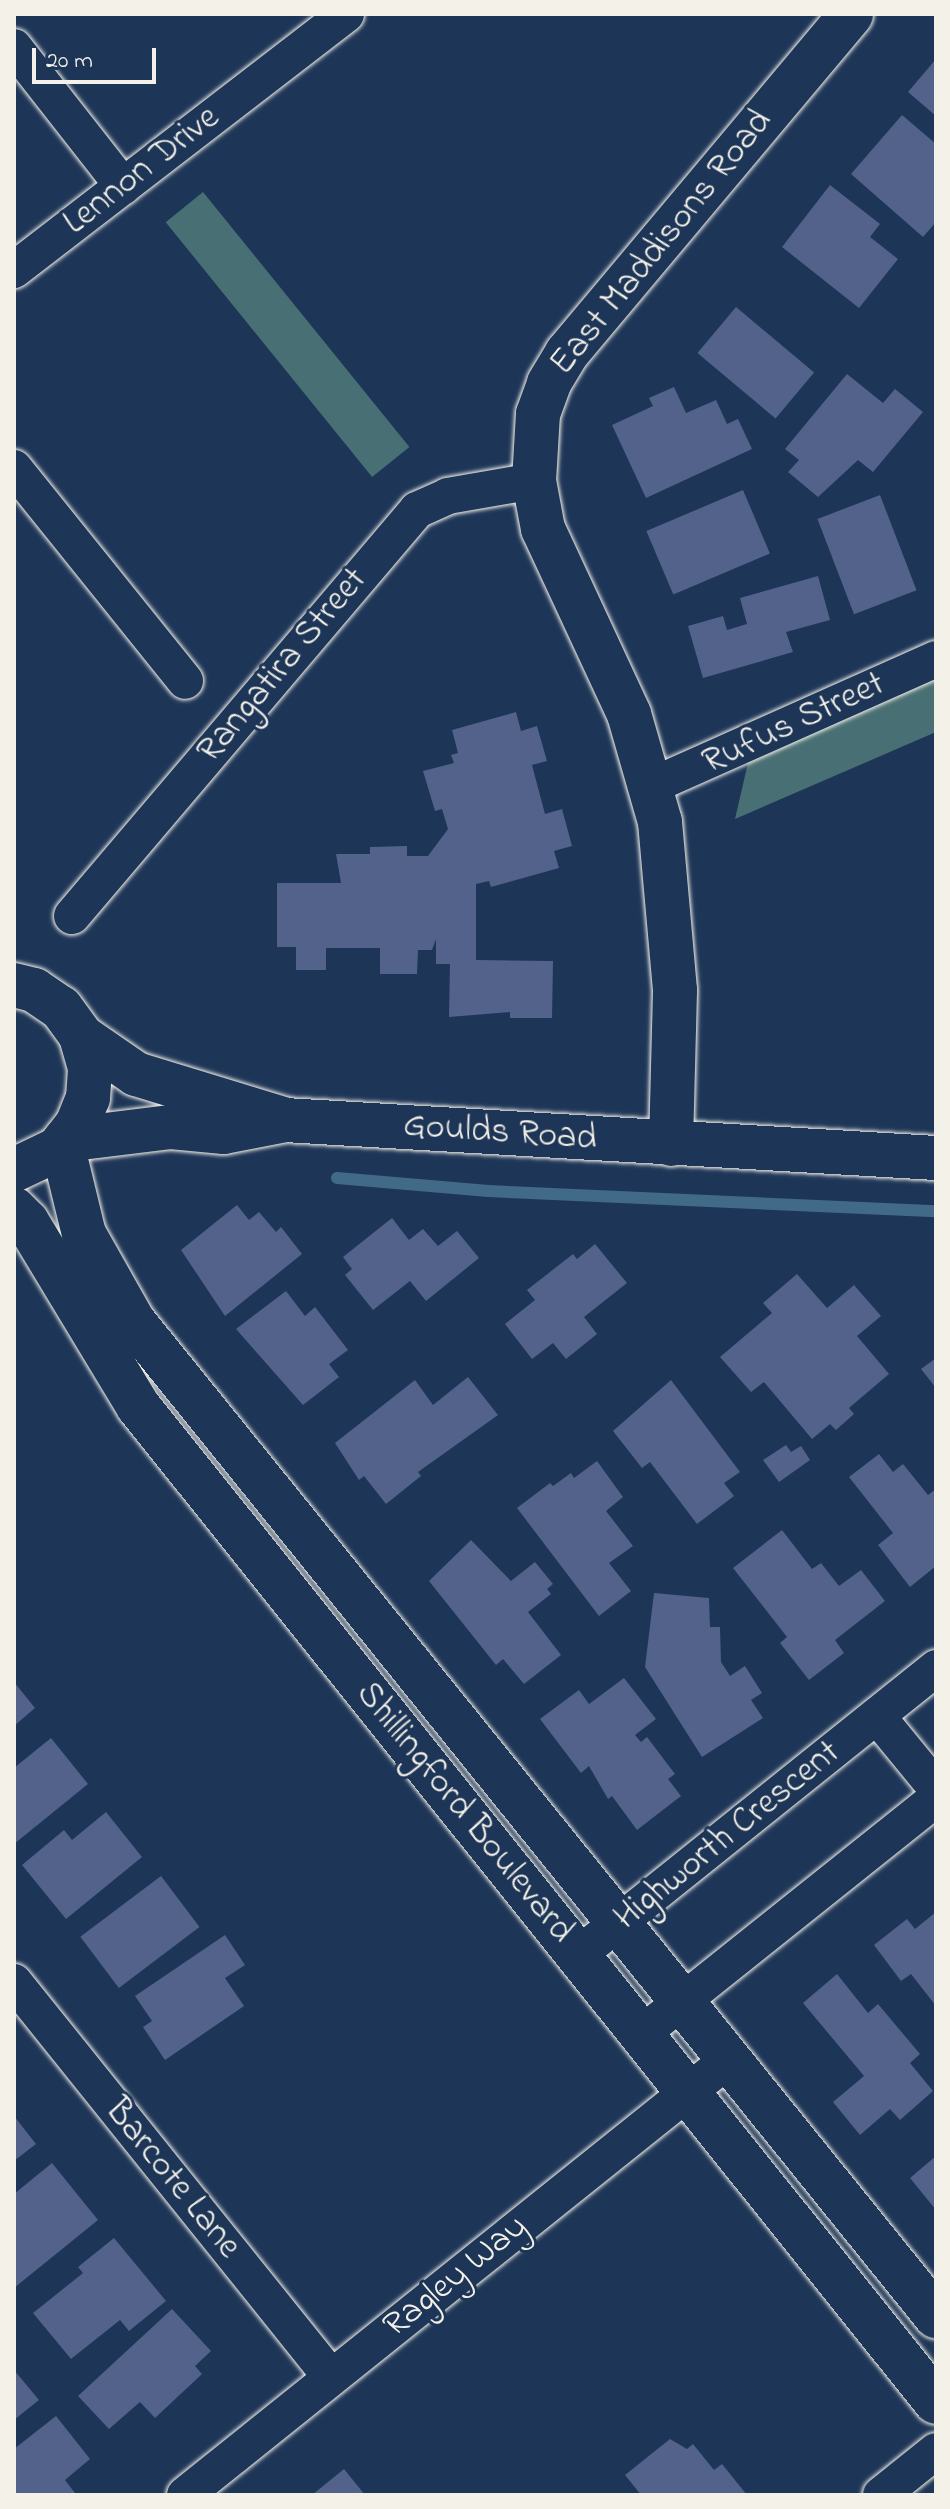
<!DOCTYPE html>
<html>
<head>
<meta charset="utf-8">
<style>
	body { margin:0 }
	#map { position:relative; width:950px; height:2509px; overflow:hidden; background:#1d3557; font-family:"Indie Flower",sans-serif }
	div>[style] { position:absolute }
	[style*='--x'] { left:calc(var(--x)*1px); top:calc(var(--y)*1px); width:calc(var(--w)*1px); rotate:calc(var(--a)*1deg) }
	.green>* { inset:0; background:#486f73; transform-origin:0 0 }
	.stream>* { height:12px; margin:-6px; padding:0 6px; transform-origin:6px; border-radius:6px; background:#416a88 }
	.building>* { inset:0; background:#53628a; transform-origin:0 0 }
	.roads { filter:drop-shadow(0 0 2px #f4f1e8) drop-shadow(0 0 2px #f4f1e8) }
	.street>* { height:36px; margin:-18px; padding:0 18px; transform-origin:18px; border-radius:18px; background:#1d3557 }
	.secondary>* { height:44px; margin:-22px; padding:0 22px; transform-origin:22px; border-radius:22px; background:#1d3557 }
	span { translate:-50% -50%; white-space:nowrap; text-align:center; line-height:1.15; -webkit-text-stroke:6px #1d3557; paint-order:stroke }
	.street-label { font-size:36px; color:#f4f1e8 }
	.frame { position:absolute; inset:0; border:16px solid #f4f1e8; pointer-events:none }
	.scale { position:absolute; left:32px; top:48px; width:124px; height:36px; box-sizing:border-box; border:4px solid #f4f1e8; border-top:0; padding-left:10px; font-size:24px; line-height:28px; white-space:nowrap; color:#f4f1e8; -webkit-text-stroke:6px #1d3557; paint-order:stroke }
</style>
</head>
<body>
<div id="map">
	<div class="green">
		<i style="left:203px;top:192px;width:328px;height:48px;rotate:51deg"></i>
		<i style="clip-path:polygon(936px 672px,936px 732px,735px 819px,750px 754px)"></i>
	</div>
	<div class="stream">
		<i style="--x:337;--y:1178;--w:152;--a:4.9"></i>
		<i style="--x:488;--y:1191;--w:448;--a:2.6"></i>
	</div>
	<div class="building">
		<i style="clip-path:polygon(936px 59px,936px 116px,908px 92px)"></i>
		<i style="clip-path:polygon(902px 115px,936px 144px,936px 222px,923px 237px,851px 174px)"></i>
		<i style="clip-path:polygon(830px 185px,880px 224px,870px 237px,898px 259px,859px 308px,782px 247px)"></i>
		<i style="left:736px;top:307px;width:102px;height:60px;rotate:40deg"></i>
		<i style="clip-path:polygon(847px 374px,883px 403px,895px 389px,923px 412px,873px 472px,858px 460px,818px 497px,788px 472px,799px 460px,785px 449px)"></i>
		<i style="clip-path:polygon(674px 387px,686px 413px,716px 400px,727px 424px,738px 419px,752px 449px,646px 498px,612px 425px,653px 406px,649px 398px)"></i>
		<i style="left:743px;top:490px;width:69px;height:105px;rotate:67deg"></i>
		<i style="left:880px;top:495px;width:102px;height:67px;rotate:69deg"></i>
		<i style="clip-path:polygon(818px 576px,830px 620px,786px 632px,793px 652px,703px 678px,688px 626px,723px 616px,727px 630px,747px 624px,740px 598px)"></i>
		<i style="clip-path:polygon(516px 712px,521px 731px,537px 726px,547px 761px,532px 765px,545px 814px,562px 809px,572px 846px,554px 851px,559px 868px,491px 887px,489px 881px,476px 884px,476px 960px,553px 961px,552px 1018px,510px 1018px,510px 1012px,449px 1017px,450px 964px,436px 964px,436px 939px,432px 950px,418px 950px,417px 974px,380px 974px,380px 948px,326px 948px,326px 970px,296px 970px,296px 947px,277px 947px,277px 883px,341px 883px,336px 854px,370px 854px,370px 847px,407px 846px,407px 856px,428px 856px,448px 829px,442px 809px,435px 811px,423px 771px,454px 763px,451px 755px,458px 753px,452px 730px)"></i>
		<i style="clip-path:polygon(237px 1205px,249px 1220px,259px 1212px,276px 1232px,281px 1227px,302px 1254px,225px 1316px,181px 1250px)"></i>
		<i style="clip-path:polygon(392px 1218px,409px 1240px,423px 1229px,438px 1246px,457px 1231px,479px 1258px,426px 1301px,410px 1281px,373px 1310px,345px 1275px,352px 1269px,343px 1257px)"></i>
		<i style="clip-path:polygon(595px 1244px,627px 1283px,584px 1317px,597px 1334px,566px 1359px,553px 1343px,532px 1359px,505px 1324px,535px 1300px,527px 1290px,573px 1254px,577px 1259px)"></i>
		<i style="clip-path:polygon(797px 1274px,827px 1308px,854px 1285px,881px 1316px,857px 1336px,889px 1374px,849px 1408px,854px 1414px,836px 1430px,830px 1424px,812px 1439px,764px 1382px,751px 1392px,720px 1357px,772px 1313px,763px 1303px)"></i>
		<i style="clip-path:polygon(286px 1291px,305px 1316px,315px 1307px,348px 1350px,329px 1364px,339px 1377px,303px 1405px,236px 1329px)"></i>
		<i style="clip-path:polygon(936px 1358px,936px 1388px,921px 1369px)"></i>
		<i style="clip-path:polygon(468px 1377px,498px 1415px,418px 1472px,421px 1476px,386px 1504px,364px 1476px,359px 1480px,335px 1443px,415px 1380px,433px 1405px)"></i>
		<i style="clip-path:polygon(671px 1380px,740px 1472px,724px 1483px,734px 1496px,697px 1524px,650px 1462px,642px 1468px,613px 1431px)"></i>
		<i style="clip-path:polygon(786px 1445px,791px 1452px,801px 1446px,810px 1460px,779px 1482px,763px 1460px)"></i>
		<i style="clip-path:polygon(879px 1454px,893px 1472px,903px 1464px,928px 1495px,936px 1489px,936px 1566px,910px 1587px,878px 1545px,893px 1533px,849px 1477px)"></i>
		<i style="clip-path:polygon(597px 1461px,623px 1497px,606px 1511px,633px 1546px,609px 1563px,631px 1591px,599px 1616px,517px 1508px,550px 1483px,553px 1486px,571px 1473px,574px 1478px)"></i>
		<i style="clip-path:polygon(782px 1530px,812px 1569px,821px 1563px,839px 1586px,861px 1570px,885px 1601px,835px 1640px,844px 1653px,809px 1680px,780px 1643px,787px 1637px,733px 1568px)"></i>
		<i style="clip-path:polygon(471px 1540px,511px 1581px,535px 1562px,553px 1584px,547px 1589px,551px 1594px,528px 1612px,561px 1655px,524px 1684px,503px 1659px,496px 1665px,429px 1581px)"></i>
		<i style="clip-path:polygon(654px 1593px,709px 1598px,710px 1627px,720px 1627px,721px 1662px,730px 1676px,745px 1666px,762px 1693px,751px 1700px,763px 1718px,702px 1757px,645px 1667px)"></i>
		<i style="clip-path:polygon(624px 1678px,656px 1719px,635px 1735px,641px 1742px,647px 1737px,675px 1774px,668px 1779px,681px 1796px,637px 1830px,612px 1796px,608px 1799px,589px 1766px,581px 1773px,540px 1719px,579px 1690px,589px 1704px)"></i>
		<i style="clip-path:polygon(14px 1682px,35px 1708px,14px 1726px)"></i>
		<i style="clip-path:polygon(51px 1738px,88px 1784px,14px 1844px,14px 1768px)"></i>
		<i style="clip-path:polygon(106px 1812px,142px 1857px,66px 1919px,22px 1865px,64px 1830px,72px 1840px)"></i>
		<i style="left:161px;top:1876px;width:64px;height:101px;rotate:53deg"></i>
		<i style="clip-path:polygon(936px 1912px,936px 2006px,911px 1974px,901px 1981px,874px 1945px,907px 1919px,915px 1929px)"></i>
		<i style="clip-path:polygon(225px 1935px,245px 1965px,225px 1978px,244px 2006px,165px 2060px,143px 2027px,152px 2021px,135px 1996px)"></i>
		<i style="clip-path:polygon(837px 1974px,868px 2013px,878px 2004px,920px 2054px,910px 2063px,933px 2091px,900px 2120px,890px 2109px,860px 2135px,833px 2102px,864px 2076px,803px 2003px)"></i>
		<i style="clip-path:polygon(14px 2116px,36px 2144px,14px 2161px)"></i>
		<i style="clip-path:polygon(936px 2156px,936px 2210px,910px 2178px)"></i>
		<i style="clip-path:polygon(52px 2163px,98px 2220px,14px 2288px,14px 2194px)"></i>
		<i style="clip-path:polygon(114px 2238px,166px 2301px,129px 2331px,120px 2320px,71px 2359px,33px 2313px,83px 2273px,78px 2267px)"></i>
		<i style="clip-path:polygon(172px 2309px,211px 2351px,195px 2366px,202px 2374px,155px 2418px,140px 2402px,109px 2429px,78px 2396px)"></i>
		<i style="clip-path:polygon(14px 2370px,39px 2400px,14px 2420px)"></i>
		<i style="clip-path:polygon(56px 2416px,90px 2459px,65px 2480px,75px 2493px,14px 2495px,14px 2449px)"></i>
		<i style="clip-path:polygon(670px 2439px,687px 2449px,693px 2444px,714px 2470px,722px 2464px,747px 2495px,641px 2495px,625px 2475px)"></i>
		<i style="clip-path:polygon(344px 2469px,365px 2495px,312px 2495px)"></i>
	</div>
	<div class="roads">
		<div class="street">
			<i style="--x:14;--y:47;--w:177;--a:51.9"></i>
			<i style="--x:14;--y:270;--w:419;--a:-37.6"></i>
			<i style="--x:14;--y:468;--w:273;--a:51.2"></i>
			<i style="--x:651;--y:786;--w:312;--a:-24"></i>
			<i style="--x:72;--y:916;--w:533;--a:-49.64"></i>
			<i style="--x:417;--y:510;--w:34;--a:-24"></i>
			<i style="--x:448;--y:496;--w:87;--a:-9.9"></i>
			<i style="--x:877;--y:1716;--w:93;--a:50.7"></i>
			<i style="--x:578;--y:1955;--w:459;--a:-38.7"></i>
			<i style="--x:14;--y:1982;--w:506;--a:51.25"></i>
			<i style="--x:640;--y:2035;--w:379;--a:-38.6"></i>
			<i style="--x:185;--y:2495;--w:696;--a:-38.7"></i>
			<i style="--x:881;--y:2495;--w:70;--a:-38.7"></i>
		</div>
		<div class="secondary">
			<i style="--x:14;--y:985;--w:21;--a:14"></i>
			<i style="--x:34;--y:990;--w:32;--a:34"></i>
			<i style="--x:61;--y:1008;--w:34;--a:54"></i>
			<i style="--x:81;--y:1036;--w:67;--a:34.6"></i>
			<i style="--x:136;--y:1074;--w:154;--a:17"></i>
			<i style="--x:65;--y:1140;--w:107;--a:-7"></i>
			<i style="--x:171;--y:1127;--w:53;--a:5.4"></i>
			<i style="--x:224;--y:1132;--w:62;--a:-11.1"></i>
			<i style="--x:285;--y:1120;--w:652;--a:3.34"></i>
			<i style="--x:62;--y:1144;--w:93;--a:76.3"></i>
			<i style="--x:84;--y:1234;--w:100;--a:60.6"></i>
			<i style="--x:133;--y:1321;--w:1279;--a:51.1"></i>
			<i style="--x:671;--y:1144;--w:154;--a:-88.5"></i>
			<i style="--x:675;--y:990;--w:169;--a:-95.1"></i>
			<i style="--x:660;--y:822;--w:112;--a:-106"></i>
			<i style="--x:629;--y:714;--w:204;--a:-114.9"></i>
			<i style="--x:543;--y:529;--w:49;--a:-100.6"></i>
			<i style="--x:534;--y:481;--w:67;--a:-86.6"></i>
			<i style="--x:538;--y:414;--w:33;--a:-70"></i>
			<i style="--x:549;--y:383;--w:35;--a:-59"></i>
			<i style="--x:567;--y:353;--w:442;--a:-50"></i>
			<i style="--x:14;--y:1170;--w:49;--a:-25.5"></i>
			<i style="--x:58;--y:1149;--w:31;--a:-52"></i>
			<i style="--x:77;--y:1125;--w:29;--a:-68"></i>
			<i style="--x:88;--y:1098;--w:30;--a:-86"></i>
			<i style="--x:90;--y:1068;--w:33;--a:-106"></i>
			<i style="--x:14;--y:1209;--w:18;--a:45"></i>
			<i style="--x:27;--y:1222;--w:215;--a:58.9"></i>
			<i style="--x:138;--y:1406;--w:1276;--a:51.3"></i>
		</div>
	</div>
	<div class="street-label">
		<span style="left:142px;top:171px;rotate:-38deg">Lennon Drive</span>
		<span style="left:662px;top:243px;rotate:-51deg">East Maddisons Road</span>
		<span style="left:283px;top:666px;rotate:-50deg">Rangatira Street</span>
		<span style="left:794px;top:724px;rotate:-25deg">Rufus Street</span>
		<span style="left:500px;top:1133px;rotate:4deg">Goulds Road</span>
		<span style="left:464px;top:1813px;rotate:51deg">Shillingford Boulevard</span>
		<span style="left:728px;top:1836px;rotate:-39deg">Highworth Crescent</span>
		<span style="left:172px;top:2179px;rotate:51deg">Barcote Lane</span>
		<span style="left:456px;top:2277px;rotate:-39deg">Ragley Way</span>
	</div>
	<div class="frame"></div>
	<div class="scale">20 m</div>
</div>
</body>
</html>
